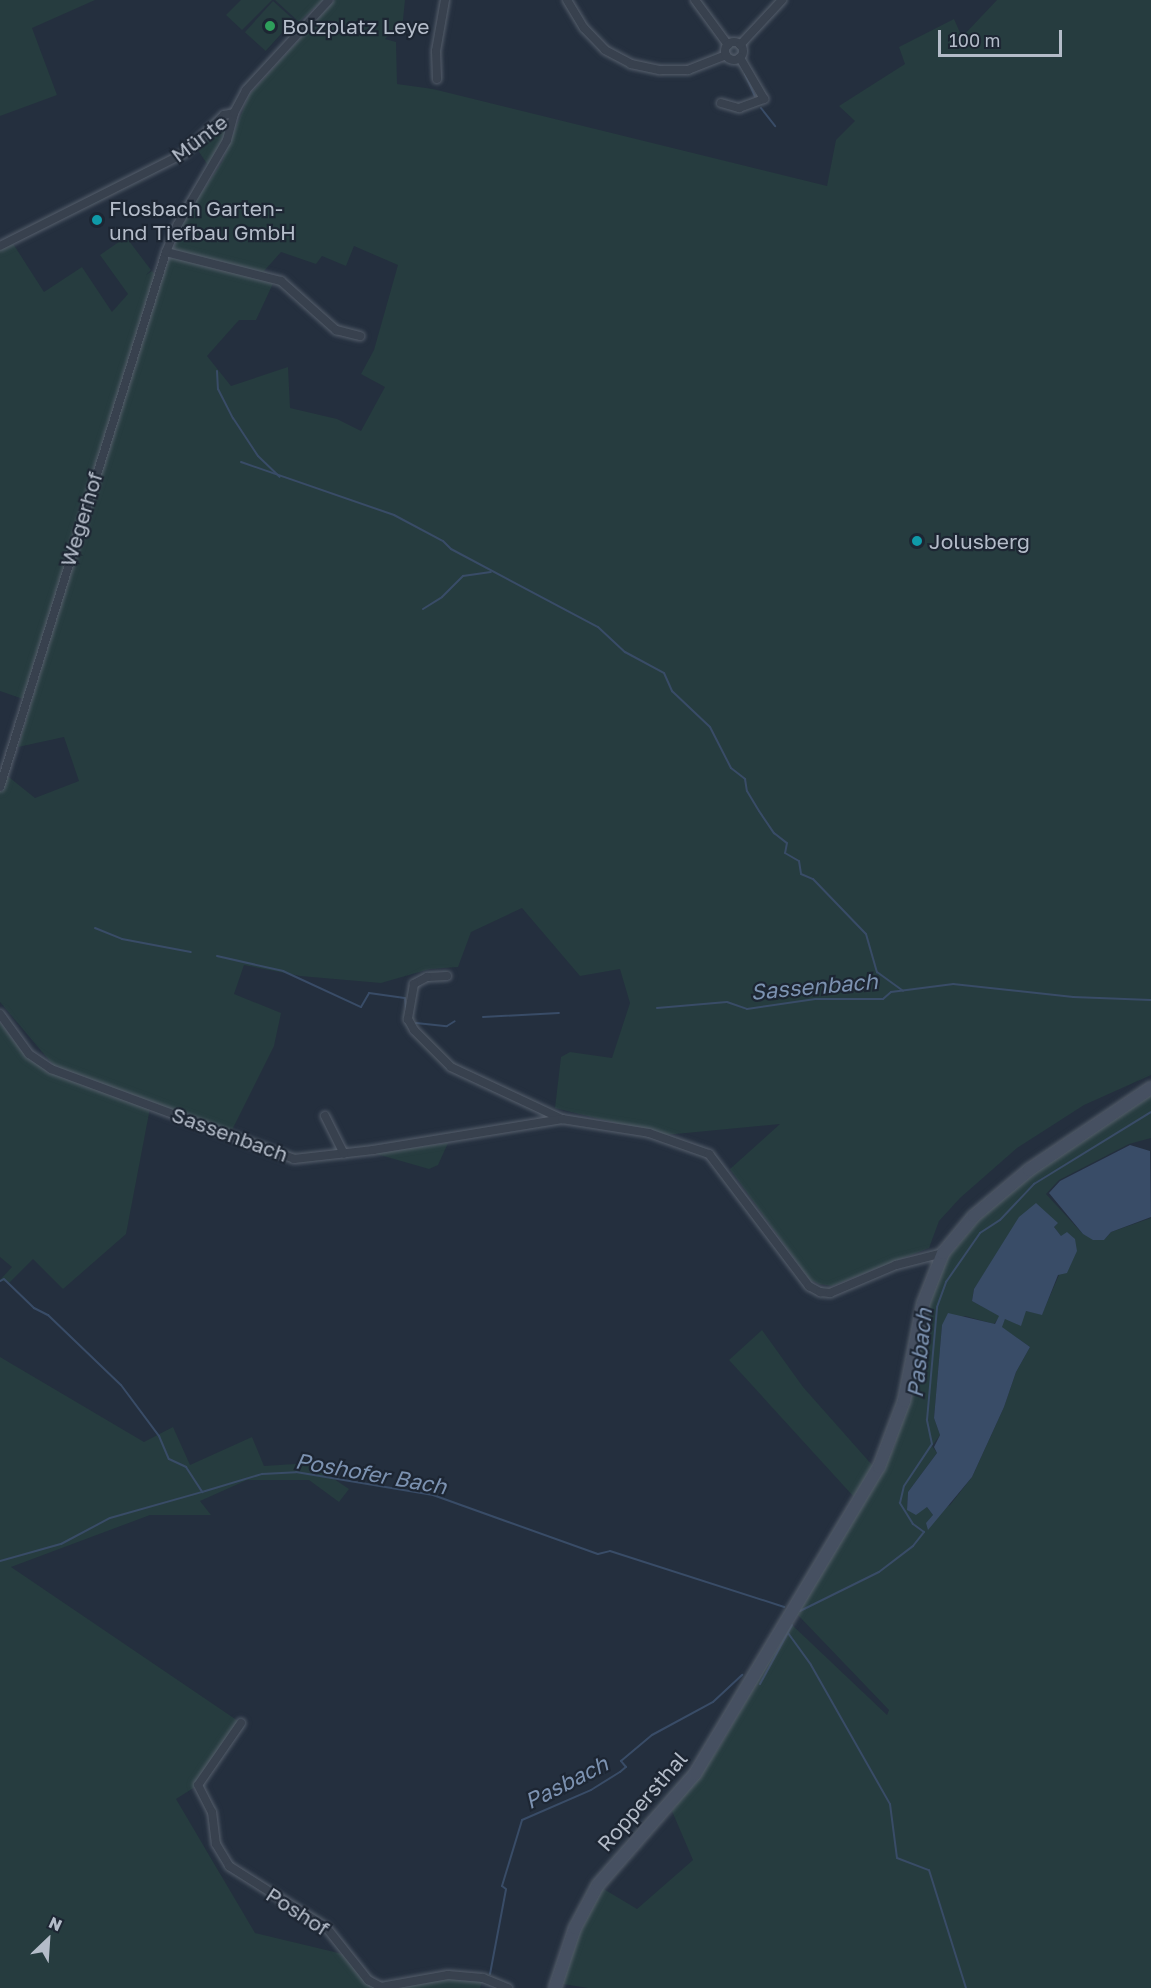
<!DOCTYPE html>
<html>
<head>
<meta charset="utf-8">
<style>
	body { margin:0 }
	#map { position:relative; width:1151px; height:1988px; overflow:hidden; background:#242f3e; font-family:"Golos Text",sans-serif }
	div>[style] { position:absolute }
	[style*='--x'] { left:calc(var(--x)*1px); top:calc(var(--y)*1px); width:calc(var(--w)*1px); rotate:calc(var(--a)*1deg) }
	.green>* { inset:0; background:#263c3f; transform-origin:0 0 }
	.water>* { inset:0; background:#394c67 }
	.stream>* { height:2px; margin:-1px; padding:0 1px; transform-origin:1px; border-radius:1px; background:#394c67 }
	.roads { filter:drop-shadow(0 0 2px #565f6c) drop-shadow(0 0 2px #565f6c) }
	.street>* { height:8px; margin:-4px; padding:0 4px; transform-origin:4px; border-radius:4px; background:#38414e }
	.street>.ring { margin:-4px; padding:0; box-sizing:content-box; background:none; border:8px solid #38414e; border-radius:50% }
	.secondary>* { height:12px; margin:-6px; padding:0 6px; transform-origin:6px; border-radius:6px; background:#465061 }
	.dots>* { width:16px; height:16px; translate:-50% -50%; box-sizing:border-box; border:3px solid #1d2633; border-radius:50% }
	span { translate:-50% -50%; white-space:nowrap; text-align:center; line-height:1.15; -webkit-text-stroke:4.5px #1d2633; paint-order:stroke }
	.poi-label { font-size:21px; color:#b4bcc9 }
	.left { translate:0 -50%; text-align:left }
	.street-label { font-size:21px; color:#b4bcc9 }
	.water-label { font-size:22px; color:#7c92b1; font-style:italic }
	.north { position:absolute; left:18px; top:1910px; width:60px; height:60px; -webkit-text-stroke:4px #1d2633; paint-order:stroke; rotate:25deg; font-size:16px; font-weight:700; line-height:24px; text-align:center; color:#b4bcc9 }
	.north::after { content:''; display:block; margin:auto; width:21px; height:27px; background:#b4bcc9; clip-path:polygon(50% 0,100% 100%,50% 72%,0 100%) }
	.scale { position:absolute; left:938px; top:30px; width:124px; height:27px; box-sizing:border-box; border:3px solid #b4bcc9; border-top:0; padding-left:8px; font-size:18px; line-height:21px; white-space:nowrap; color:#b4bcc9; -webkit-text-stroke:4px #1d2633; paint-order:stroke }
</style>
</head>
<body>
<div id="map">
	<div class="green">
		<i style="clip-path:polygon(0 0,95px 0,32px 28px,57px 95px,0 116px)"></i>
		<i style="clip-path:polygon(241px 0,272px 0,242px 30px,226px 15px)"></i>
		<i style="clip-path:polygon(275px 0,323px 0,299px 22px)"></i>
		<i style="clip-path:polygon(evenodd,335px 0,405px 0,403px 20px,385px 39px,396px 42px,397px 84px,433px 89px,827px 186px,836px 140px,855px 121px,839px 106px,905px 64px,899px 47px,954px 19px,962px 37px,997px 0,1151px 0,1151px 1075px,1084px 1105px,1017px 1148px,960px 1198px,939px 1221px,929px 1248px,832px 1286px,819px 1284px,810px 1280px,730px 1169px,780px 1124px,665px 1135px,555px 1108px,561px 1057px,570px 1052px,612px 1058px,630px 1003px,620px 969px,580px 976px,522px 908px,471px 932px,458px 967px,430px 969px,381px 983px,300px 976px,244px 965px,234px 994px,281px 1013px,274px 1046px,231px 1132px,54px 1066px,0 1002px,0 788px,5px 774px,35px 798px,79px 781px,64px 737px,18px 747px,112px 431px,168px 261px,188px 213px,222px 162px,249px 95px,335px 0,354px 246px,398px 265px,374px 350px,361px 374px,385px 387px,361px 431px,337px 419px,290px 408px,288px 367px,231px 386px,207px 356px,239px 320px,256px 320px,276px 277px,264px 271px,281px 252px,316px 264px,322px 256px,346px 266px,354px 246px)"></i>
		<i style="left:273px;top:1px;width:28px;height:42px;rotate:42deg"></i>
		<i style="clip-path:polygon(222px 119px,228px 121px,226px 132px,210px 168px,197px 149px)"></i>
		<i style="clip-path:polygon(126px 237px,151px 270px,146px 275px,152px 271px,156px 275px,23px 699px,0 691px,0 249px,12px 242px,44px 292px,82px 267px,112px 312px,128px 294px,100px 255px)"></i>
		<i style="clip-path:polygon(0 1022px,21px 1050px,43px 1068px,150px 1108px,126px 1234px,63px 1289px,33px 1259px,9px 1283px,0 1280px,12px 1267px,0 1257px)"></i>
		<i style="clip-path:polygon(evenodd,1151px 1095px,1151px 1138px,1129px 1144px,1059px 1180px,1046px 1194px,1083px 1234px,1104px 1240px,1111px 1232px,1151px 1218px,1151px 1988px,588px 1988px,563px 1984px,570px 1952px,602px 1888px,637px 1909px,693px 1860px,672px 1811px,719px 1748px,790px 1623px,887px 1715px,889px 1710px,796px 1613px,894px 1448px,935px 1283px,949px 1256px,979px 1220px,1032px 1171px,1151px 1095px,1058px 1223px,1054px 1227px,1061px 1236px,1059px 1275px,1042px 1314px,1026px 1311px,1005px 1319px,1001px 1327px,1030px 1347px,1016px 1372px,1004px 1407px,972px 1477px,950px 1505px,933px 1515px,927px 1507px,907px 1510px,908px 1492px,937px 1453px,932px 1446px,940px 1435px,934px 1418px,942px 1325px,965px 1316px,994px 1324px,1000px 1316px,972px 1301px,974px 1289px,992px 1263px,1058px 1223px)"></i>
		<i style="clip-path:polygon(448px 1143px,438px 1165px,429px 1169px,373px 1153px)"></i>
		<i style="clip-path:polygon(762px 1330px,803px 1387px,873px 1466px,854px 1497px,729px 1360px)"></i>
		<i style="clip-path:polygon(0 1357px,144px 1442px,173px 1427px,190px 1465px,252px 1437px,264px 1466px,310px 1463px,349px 1489px,339px 1502px,309px 1480px,247px 1480px,200px 1501px,211px 1515px,150px 1515px,11px 1567px,241px 1723px,198px 1785px,176px 1799px,255px 1933px,351px 1956px,381px 1987px,427px 1976px,483px 1978px,480px 1988px,0 1988px)"></i>
	</div>
	<div class="water">
		<i style="clip-path:polygon(1130px 1145px,1150px 1151px,1151px 1217px,1111px 1232px,1104px 1240px,1093px 1240px,1083px 1234px,1049px 1193px,1060px 1181px)"></i>
		<i style="clip-path:polygon(1036px 1203px,1058px 1223px,1054px 1227px,1061px 1236px,1067px 1232px,1075px 1239px,1077px 1251px,1067px 1273px,1058px 1275px,1042px 1315px,1026px 1311px,1021px 1326px,1005px 1319px,1002px 1327px,1030px 1347px,1016px 1372px,1004px 1407px,972px 1477px,928px 1530px,926px 1523px,933px 1515px,927px 1507px,916px 1515px,907px 1510px,908px 1492px,937px 1453px,934px 1447px,940px 1435px,934px 1418px,942px 1325px,948px 1313px,995px 1324px,999px 1316px,972px 1301px,974px 1289px,1019px 1217px)"></i>
	</div>
	<div class="stream">
		<i style="--x:745;--y:74;--w:24;--a:66"></i>
		<i style="--x:761;--y:108;--w:23;--a:52"></i>
		<i style="--x:217;--y:371;--w:18;--a:87"></i>
		<i style="--x:218;--y:389;--w:33;--a:63"></i>
		<i style="--x:233;--y:418;--w:45;--a:56.7"></i>
		<i style="--x:258;--y:456;--w:30;--a:44"></i>
		<i style="--x:241;--y:462;--w:162;--a:19.1"></i>
		<i style="--x:394;--y:515;--w:55;--a:28"></i>
		<i style="--x:443;--y:541;--w:11;--a:45"></i>
		<i style="--x:451;--y:549;--w:166;--a:28"></i>
		<i style="--x:598;--y:627;--w:37;--a:43"></i>
		<i style="--x:625;--y:652;--w:44;--a:28.3"></i>
		<i style="--x:664;--y:673;--w:20;--a:66"></i>
		<i style="--x:672;--y:691;--w:52;--a:43.5"></i>
		<i style="--x:710;--y:727;--w:46;--a:62.9"></i>
		<i style="--x:731;--y:768;--w:18;--a:38"></i>
		<i style="--x:745;--y:779;--w:12;--a:81"></i>
		<i style="--x:747;--y:791;--w:23;--a:59"></i>
		<i style="--x:759;--y:811;--w:27;--a:56"></i>
		<i style="--x:774;--y:833;--w:16;--a:38"></i>
		<i style="--x:787;--y:843;--w:10;--a:101"></i>
		<i style="--x:785;--y:853;--w:16;--a:30"></i>
		<i style="--x:799;--y:861;--w:13;--a:81"></i>
		<i style="--x:801;--y:874;--w:13;--a:23"></i>
		<i style="--x:813;--y:879;--w:76;--a:46.1"></i>
		<i style="--x:866;--y:934;--w:40;--a:74"></i>
		<i style="--x:877;--y:972;--w:32;--a:36"></i>
		<i style="--x:423;--y:609;--w:22;--a:-32"></i>
		<i style="--x:442;--y:597;--w:30;--a:-45"></i>
		<i style="--x:463;--y:576;--w:28;--a:-8"></i>
		<i style="--x:95;--y:928;--w:29;--a:22"></i>
		<i style="--x:122;--y:939;--w:70;--a:10.7"></i>
		<i style="--x:217;--y:956;--w:68;--a:12.8"></i>
		<i style="--x:283;--y:971;--w:86;--a:24.8"></i>
		<i style="--x:361;--y:1007;--w:16;--a:-60"></i>
		<i style="--x:369;--y:993;--w:36;--a:8"></i>
		<i style="--x:405;--y:998;--w:12;--a:85"></i>
		<i style="--x:657;--y:1008;--w:70;--a:-4.9"></i>
		<i style="--x:727;--y:1002;--w:21;--a:19"></i>
		<i style="--x:747;--y:1009;--w:69;--a:-8.4"></i>
		<i style="--x:815;--y:999;--w:68;--a:0"></i>
		<i style="--x:883;--y:999;--w:11;--a:-41"></i>
		<i style="--x:891;--y:992;--w:63;--a:-7.4"></i>
		<i style="--x:953;--y:984;--w:121;--a:6.2"></i>
		<i style="--x:1073;--y:997;--w:78;--a:2.2"></i>
		<i style="--x:483;--y:1017;--w:76;--a:-3"></i>
		<i style="--x:416;--y:1023;--w:31;--a:6"></i>
		<i style="--x:447;--y:1026;--w:9;--a:-32"></i>
		<i style="--x:0;--y:1281;--w:4;--a:-27"></i>
		<i style="--x:4;--y:1279;--w:42;--a:44"></i>
		<i style="--x:34;--y:1308;--w:16;--a:27"></i>
		<i style="--x:48;--y:1315;--w:101;--a:43.8"></i>
		<i style="--x:121;--y:1385;--w:64;--a:53.3"></i>
		<i style="--x:159;--y:1436;--w:25;--a:67"></i>
		<i style="--x:169;--y:1459;--w:19;--a:25"></i>
		<i style="--x:186;--y:1467;--w:30;--a:57"></i>
		<i style="--x:202;--y:1492;--w:63;--a:-16.7"></i>
		<i style="--x:262;--y:1474;--w:34;--a:-3"></i>
		<i style="--x:296;--y:1472;--w:139;--a:9.5"></i>
		<i style="--x:433;--y:1495;--w:175;--a:19.7"></i>
		<i style="--x:598;--y:1554;--w:12;--a:-14"></i>
		<i style="--x:610;--y:1551;--w:183;--a:17.8"></i>
		<i style="--x:0;--y:1561;--w:63;--a:-15.6"></i>
		<i style="--x:61;--y:1544;--w:55;--a:-28"></i>
		<i style="--x:110;--y:1518;--w:96;--a:-15.8"></i>
		<i style="--x:800;--y:1611;--w:88;--a:-26.3"></i>
		<i style="--x:879;--y:1572;--w:43;--a:-37.4"></i>
		<i style="--x:913;--y:1546;--w:18;--a:-52"></i>
		<i style="--x:924;--y:1532;--w:14;--a:-144"></i>
		<i style="--x:913;--y:1524;--w:25;--a:-122"></i>
		<i style="--x:900;--y:1503;--w:17;--a:-77"></i>
		<i style="--x:904;--y:1486;--w:50;--a:-56.3"></i>
		<i style="--x:932;--y:1444;--w:25;--a:-102"></i>
		<i style="--x:927;--y:1420;--w:113;--a:-84.9"></i>
		<i style="--x:937;--y:1307;--w:27;--a:-70"></i>
		<i style="--x:946;--y:1282;--w:60;--a:-55.2"></i>
		<i style="--x:980;--y:1233;--w:24;--a:-33"></i>
		<i style="--x:1000;--y:1220;--w:50;--a:-46.6"></i>
		<i style="--x:1034;--y:1184;--w:137;--a:-31.6"></i>
		<i style="--x:788;--y:1633;--w:39;--a:54"></i>
		<i style="--x:811;--y:1665;--w:160;--a:60.4"></i>
		<i style="--x:890;--y:1804;--w:54;--a:82.6"></i>
		<i style="--x:897;--y:1858;--w:34;--a:21"></i>
		<i style="--x:929;--y:1870;--w:124;--a:72.6"></i>
		<i style="--x:760;--y:1684;--w:67;--a:-61.5"></i>
		<i style="--x:490;--y:1974;--w:86;--a:-79.3"></i>
		<i style="--x:506;--y:1889;--w:5;--a:-143"></i>
		<i style="--x:502;--y:1886;--w:69;--a:-73.1"></i>
		<i style="--x:522;--y:1820;--w:75;--a:-23.5"></i>
		<i style="--x:591;--y:1790;--w:34;--a:-32"></i>
		<i style="--x:620;--y:1772;--w:8;--a:-40"></i>
		<i style="--x:626;--y:1767;--w:8;--a:-130"></i>
		<i style="--x:621;--y:1761;--w:40;--a:-40"></i>
		<i style="--x:652;--y:1735;--w:69;--a:-28.4"></i>
		<i style="--x:713;--y:1702;--w:40;--a:-43"></i>
	</div>
	<div class="roads">
		<div class="street">
			<i style="--x:567;--y:0;--w:33;--a:59"></i>
			<i style="--x:584;--y:28;--w:30;--a:46"></i>
			<i style="--x:605;--y:50;--w:30;--a:28"></i>
			<i style="--x:631;--y:64;--w:30;--a:12"></i>
			<i style="--x:660;--y:70;--w:28;--a:0"></i>
			<i style="--x:688;--y:70;--w:41;--a:-21.5"></i>
			<i style="--x:695;--y:0;--w:56;--a:53.7"></i>
			<i class="ring" style="left:725px;top:42px;width:10px;height:10px"></i>
			<i style="--x:740;--y:45;--w:62;--a:-47"></i>
			<i style="--x:437;--y:79;--w:28;--a:-92"></i>
			<i style="--x:436;--y:51;--w:52;--a:-80"></i>
			<i style="--x:721;--y:103;--w:19;--a:16"></i>
			<i style="--x:739;--y:108;--w:27;--a:-20"></i>
			<i style="--x:764;--y:99;--w:48;--a:-120.3"></i>
			<i style="--x:0;--y:246;--w:207;--a:-26.7"></i>
			<i style="--x:185;--y:153;--w:54;--a:-44.3"></i>
			<i style="--x:224;--y:115;--w:10;--a:-11"></i>
			<i style="--x:166;--y:252;--w:119;--a:14.2"></i>
			<i style="--x:281;--y:281;--w:74;--a:41.7"></i>
			<i style="--x:336;--y:330;--w:25;--a:14"></i>
			<i style="--x:0;--y:787;--w:560;--a:-72.76"></i>
			<i style="--x:166;--y:252;--w:30;--a:-67"></i>
			<i style="--x:178;--y:224;--w:97;--a:-59.7"></i>
			<i style="--x:227;--y:140;--w:28;--a:-75"></i>
			<i style="--x:234;--y:113;--w:26;--a:-62"></i>
			<i style="--x:246;--y:90;--w:122;--a:-47.3"></i>
			<i style="--x:447;--y:976;--w:20;--a:177"></i>
			<i style="--x:427;--y:977;--w:15;--a:152"></i>
			<i style="--x:414;--y:984;--w:36;--a:100"></i>
			<i style="--x:408;--y:1019;--w:13;--a:61"></i>
			<i style="--x:414;--y:1030;--w:52;--a:45"></i>
			<i style="--x:451;--y:1067;--w:123;--a:25.1"></i>
			<i style="--x:0;--y:1014;--w:49;--a:54.1"></i>
			<i style="--x:29;--y:1054;--w:27;--a:34"></i>
			<i style="--x:51;--y:1069;--w:259;--a:20.3"></i>
			<i style="--x:294;--y:1159;--w:80;--a:-6.5"></i>
			<i style="--x:373;--y:1150;--w:192;--a:-9.3"></i>
			<i style="--x:562;--y:1119;--w:88;--a:9.1"></i>
			<i style="--x:649;--y:1133;--w:64;--a:19.3"></i>
			<i style="--x:709;--y:1154;--w:166;--a:52.9"></i>
			<i style="--x:809;--y:1286;--w:13;--a:29"></i>
			<i style="--x:820;--y:1292;--w:10;--a:6"></i>
			<i style="--x:830;--y:1293;--w:72;--a:-23"></i>
			<i style="--x:896;--y:1265;--w:49;--a:-14.3"></i>
			<i style="--x:325;--y:1116;--w:42;--a:63.4"></i>
			<i style="--x:241;--y:1723;--w:75;--a:124.7"></i>
			<i style="--x:198;--y:1785;--w:30;--a:63"></i>
			<i style="--x:212;--y:1812;--w:32;--a:83"></i>
			<i style="--x:216;--y:1844;--w:26;--a:59"></i>
			<i style="--x:229;--y:1866;--w:115;--a:32.2"></i>
			<i style="--x:326;--y:1927;--w:68;--a:51.6"></i>
			<i style="--x:368;--y:1980;--w:15;--a:28"></i>
			<i style="--x:381;--y:1987;--w:68;--a:-10.2"></i>
			<i style="--x:448;--y:1975;--w:35;--a:5"></i>
			<i style="--x:483;--y:1978;--w:27;--a:22"></i>
		</div>
		<div class="secondary">
			<i style="--x:555;--y:1988;--w:63;--a:-71.6"></i>
			<i style="--x:575;--y:1928;--w:49;--a:-61.9"></i>
			<i style="--x:598;--y:1885;--w:147;--a:-48.9"></i>
			<i style="--x:695;--y:1774;--w:358;--a:-59.1"></i>
			<i style="--x:879;--y:1467;--w:71;--a:-69.3"></i>
			<i style="--x:904;--y:1401;--w:99;--a:-78.9"></i>
			<i style="--x:923;--y:1304;--w:55;--a:-68.6"></i>
			<i style="--x:943;--y:1253;--w:48;--a:-50"></i>
			<i style="--x:974;--y:1216;--w:72;--a:-39.9"></i>
			<i style="--x:1029;--y:1170;--w:147;--a:-33.9"></i>
		</div>
	</div>
	<div class="dots">
		<i style="left:270px;top:26px;background:#2e9e5b"></i>
		<i style="left:97px;top:220px;background:#0f9aa8"></i>
		<i style="left:917px;top:541px;background:#0f9aa8"></i>
	</div>
	<div class="poi-label">
		<span class="left" style="left:282px;top:26px">Bolzplatz Leye</span>
		<span class="left" style="left:109px;top:220px">Flosbach Garten-<br>und Tiefbau GmbH</span>
		<span class="left" style="left:929px;top:541px">Jolusberg</span>
	</div>
	<div class="street-label">
		<span style="left:199px;top:138px;rotate:-37deg">Münte</span>
		<span style="left:81px;top:519px;rotate:-73deg">Wegerhof</span>
		<span style="left:230px;top:1134px;rotate:20deg">Sassenbach</span>
		<span style="left:642px;top:1801px;rotate:-49deg">Roppersthal</span>
		<span style="left:298px;top:1911px;rotate:33deg">Poshof</span>
	</div>
	<div class="water-label">
		<span style="left:814px;top:986px;rotate:-5deg">Sassenbach</span>
		<span style="left:919px;top:1353px;rotate:-84deg">Pasbach</span>
		<span style="left:371px;top:1473px;rotate:10deg">Poshofer Bach</span>
		<span style="left:566px;top:1782px;rotate:-27deg">Pasbach</span>
	</div>
	<div class="north">N</div>
	<div class="scale">100 m</div>
</div>
</body>
</html>
